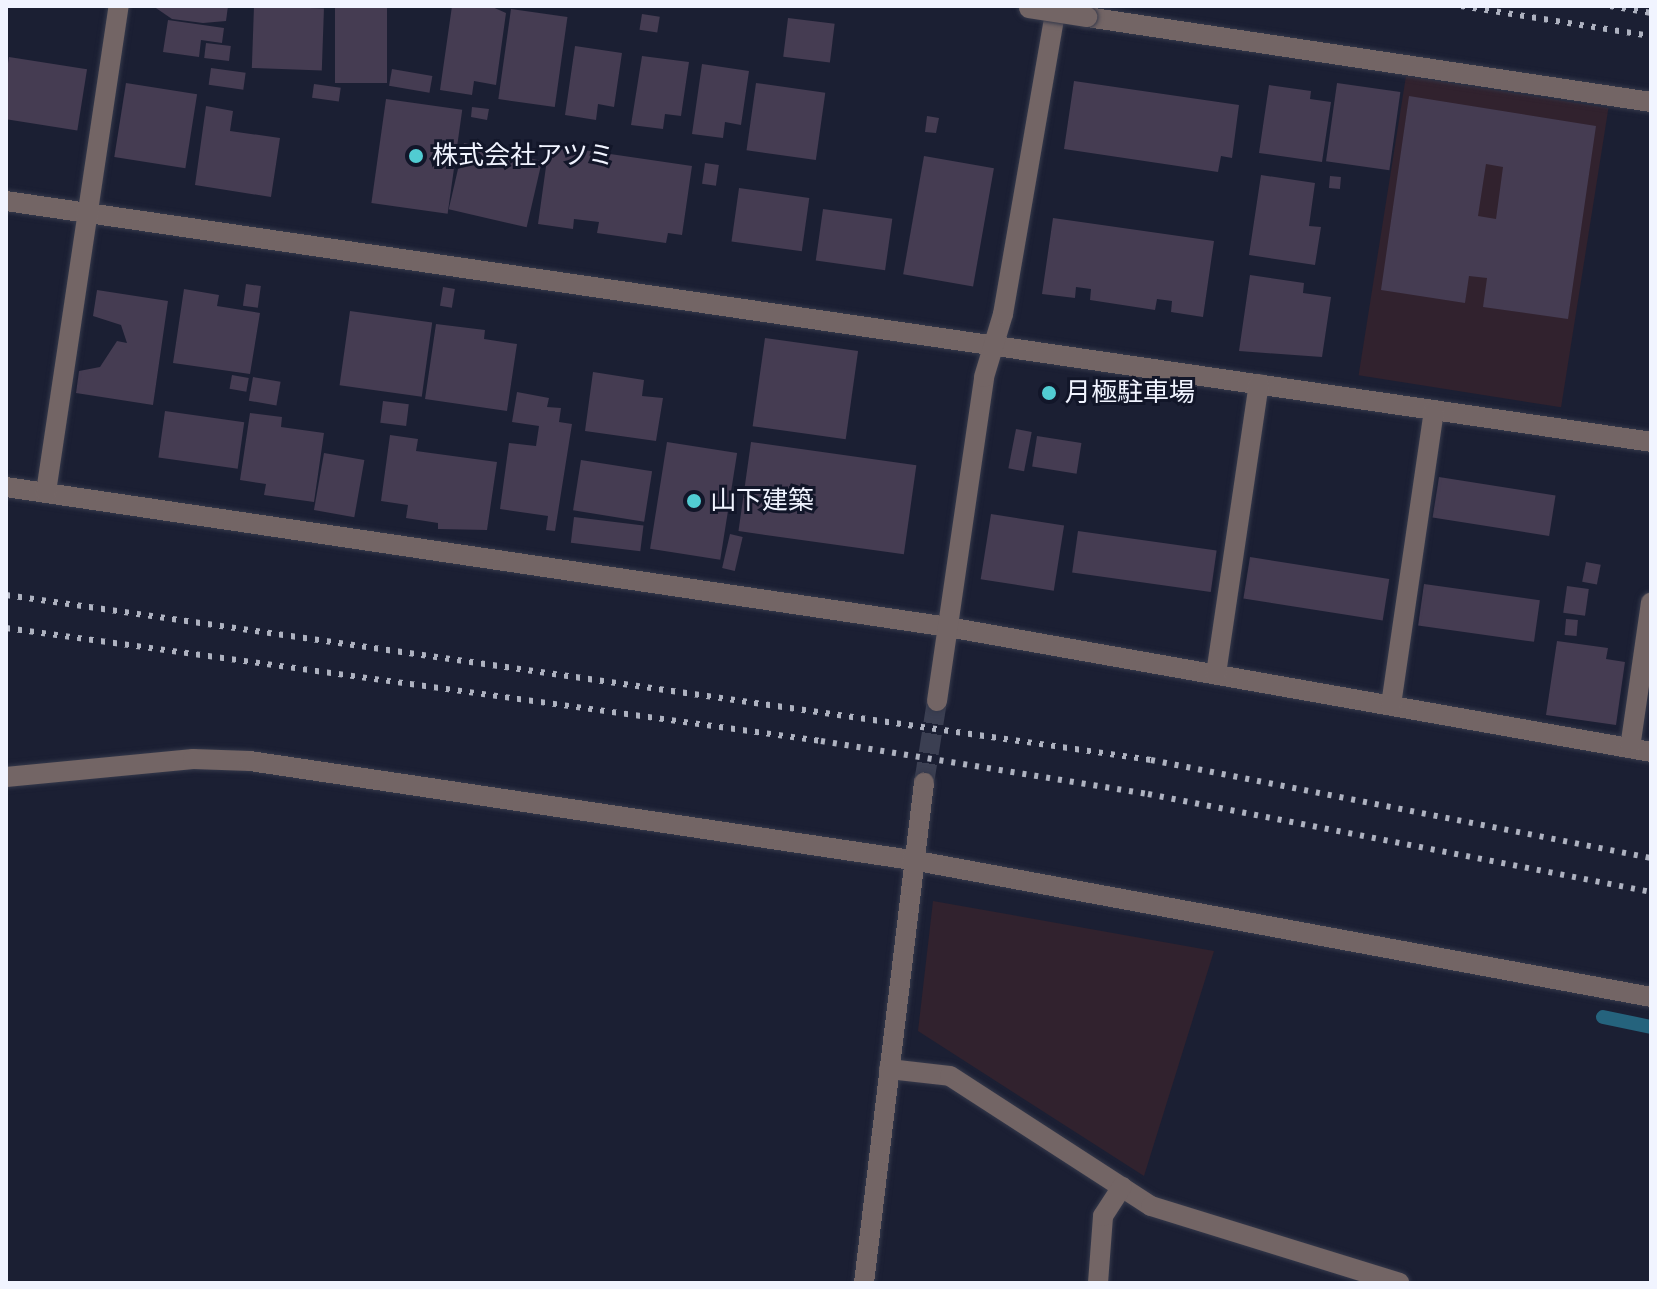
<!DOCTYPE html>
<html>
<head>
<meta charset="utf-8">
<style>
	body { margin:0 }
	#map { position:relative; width:1657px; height:1289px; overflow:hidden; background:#1b1f33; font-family:"Libre Baskerville","Noto Sans JP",serif }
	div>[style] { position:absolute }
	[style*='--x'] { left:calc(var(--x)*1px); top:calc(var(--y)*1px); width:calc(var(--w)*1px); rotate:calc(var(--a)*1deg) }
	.industrial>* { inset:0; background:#31222e; transform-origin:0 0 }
	.stream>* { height:14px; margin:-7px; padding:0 7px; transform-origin:7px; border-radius:7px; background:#25637d }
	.building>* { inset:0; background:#453c52; transform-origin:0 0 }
	.minor-tunnel>* { height:20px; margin-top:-10px; transform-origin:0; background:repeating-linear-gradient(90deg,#3b3f52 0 20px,transparent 0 30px) }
	.roads { filter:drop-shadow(0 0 2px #35394b) drop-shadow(0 0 2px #35394b) }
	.minor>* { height:20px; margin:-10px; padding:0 10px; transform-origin:10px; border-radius:10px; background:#736565 }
	.rail>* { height:6px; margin-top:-3px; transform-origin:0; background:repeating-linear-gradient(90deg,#aeb2c0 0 4px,transparent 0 12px) }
	.bridges { filter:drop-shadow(0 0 2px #35394b) drop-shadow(0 0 2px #35394b) }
	.minor-bridge>* { height:20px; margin:-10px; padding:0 10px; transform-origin:10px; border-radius:10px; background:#736565 }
	.dots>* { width:22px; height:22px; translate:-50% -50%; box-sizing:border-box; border:4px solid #121629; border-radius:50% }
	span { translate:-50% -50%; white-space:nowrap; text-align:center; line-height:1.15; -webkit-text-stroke:6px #121629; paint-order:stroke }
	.poi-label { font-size:26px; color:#f1f4ff }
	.left { translate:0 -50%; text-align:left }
	.frame { position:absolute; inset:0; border:8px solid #f1f4ff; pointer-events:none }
</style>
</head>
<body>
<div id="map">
	<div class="industrial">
		<i style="left:1406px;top:76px;width:205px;height:303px;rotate:9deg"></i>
		<i style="clip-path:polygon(933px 901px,1214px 951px,1144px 1176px,918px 1031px)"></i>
	</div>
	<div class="stream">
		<i style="--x:1603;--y:1017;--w:49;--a:11.8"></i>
	</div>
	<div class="building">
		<i style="clip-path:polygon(153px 6px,228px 6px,226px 21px,203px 23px,172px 19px)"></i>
		<i style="left:254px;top:6px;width:70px;height:62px;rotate:2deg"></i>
		<i style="left:335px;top:6px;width:52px;height:77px"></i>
		<i style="clip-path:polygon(452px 6px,490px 6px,506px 13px,496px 85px,474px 81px,472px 95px,440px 90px)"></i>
		<i style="left:511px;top:9px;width:57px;height:91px;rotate:8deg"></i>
		<i style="left:642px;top:14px;width:18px;height:16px;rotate:9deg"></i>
		<i style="left:788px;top:18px;width:47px;height:39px;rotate:7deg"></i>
		<i style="clip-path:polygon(168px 20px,224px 28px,222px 43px,201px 40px,199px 57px,163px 52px)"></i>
		<i style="left:206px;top:43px;width:25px;height:15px;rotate:7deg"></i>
		<i style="clip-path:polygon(575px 46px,622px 53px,614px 107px,598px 104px,596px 120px,565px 115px)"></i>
		<i style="clip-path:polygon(642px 56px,689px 62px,681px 116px,665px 114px,663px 129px,631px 125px)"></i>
		<i style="left:9px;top:57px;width:79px;height:62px;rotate:9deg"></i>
		<i style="clip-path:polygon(702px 64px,749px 71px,741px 125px,725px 122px,723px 138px,692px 134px)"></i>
		<i style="left:211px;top:68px;width:35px;height:17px;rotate:8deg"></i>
		<i style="left:392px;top:69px;width:41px;height:17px;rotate:10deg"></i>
		<i style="clip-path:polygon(1074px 81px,1239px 105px,1232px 158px,1221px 156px,1218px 172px,1064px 149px)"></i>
		<i style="left:126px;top:83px;width:72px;height:75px;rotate:9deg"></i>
		<i style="left:756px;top:83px;width:70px;height:68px;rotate:8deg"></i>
		<i style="left:1337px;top:83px;width:64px;height:79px;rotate:8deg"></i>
		<i style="left:314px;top:84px;width:27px;height:14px;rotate:8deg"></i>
		<i style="clip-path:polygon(1269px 85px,1311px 91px,1310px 99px,1331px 102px,1322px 162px,1259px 153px)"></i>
		<i style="clip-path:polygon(evenodd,1409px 96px,1596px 126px,1568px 319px,1483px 307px,1487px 278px,1469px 276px,1465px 303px,1381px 290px,1409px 96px,1486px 164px,1503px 167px,1496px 219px,1478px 216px,1486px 164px)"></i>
		<i style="left:386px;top:99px;width:77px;height:105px;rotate:8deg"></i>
		<i style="clip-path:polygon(206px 106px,233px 111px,230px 131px,280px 138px,271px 197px,195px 185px)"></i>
		<i style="clip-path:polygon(472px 107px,489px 109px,487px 120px,471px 117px)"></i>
		<i style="clip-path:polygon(927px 116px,939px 118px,936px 133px,925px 132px)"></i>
		<i style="left:464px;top:143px;width:80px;height:68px;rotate:13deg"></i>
		<i style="clip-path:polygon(549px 145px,692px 166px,682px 235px,668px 233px,666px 243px,597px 233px,599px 222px,574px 219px,573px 229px,538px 224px)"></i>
		<i style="left:924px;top:156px;width:71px;height:120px;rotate:10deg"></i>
		<i style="left:705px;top:163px;width:14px;height:21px;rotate:8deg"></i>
		<i style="clip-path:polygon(1261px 175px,1315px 183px,1309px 226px,1321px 227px,1315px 265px,1249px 255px)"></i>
		<i style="left:1330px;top:176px;width:11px;height:12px;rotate:5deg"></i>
		<i style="left:739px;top:188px;width:71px;height:54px;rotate:8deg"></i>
		<i style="left:823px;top:209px;width:70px;height:52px;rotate:8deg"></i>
		<i style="clip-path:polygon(1053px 218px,1214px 241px,1203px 317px,1171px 312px,1172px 301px,1157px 299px,1155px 310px,1090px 300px,1091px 289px,1076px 287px,1075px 298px,1042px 294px)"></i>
		<i style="clip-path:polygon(1250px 275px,1304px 283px,1303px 293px,1331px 297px,1322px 357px,1239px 351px)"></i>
		<i style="left:246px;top:284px;width:15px;height:22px;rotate:8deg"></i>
		<i style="left:443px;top:287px;width:12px;height:19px;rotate:9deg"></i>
		<i style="clip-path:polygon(184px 289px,219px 295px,217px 306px,260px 313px,250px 374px,173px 363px)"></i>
		<i style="clip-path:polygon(97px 290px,168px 301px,153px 405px,76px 393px,79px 371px,100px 367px,117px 341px,127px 343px,121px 325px,93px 316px)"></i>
		<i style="left:350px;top:311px;width:83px;height:75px;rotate:8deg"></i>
		<i style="clip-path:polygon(436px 324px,485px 330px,484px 339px,517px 344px,507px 411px,425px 399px)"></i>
		<i style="left:765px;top:338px;width:94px;height:89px;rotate:8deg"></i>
		<i style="clip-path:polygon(593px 372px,644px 380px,642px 396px,663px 398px,656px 441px,585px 431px)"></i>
		<i style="left:232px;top:375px;width:17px;height:14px;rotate:10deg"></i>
		<i style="left:253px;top:377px;width:28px;height:24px;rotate:10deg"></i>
		<i style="clip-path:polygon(517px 392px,549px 398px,547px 407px,561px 408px,559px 422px,572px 424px,555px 531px,546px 530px,548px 516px,500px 509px,509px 443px,536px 446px,539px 426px,512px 422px)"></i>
		<i style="left:383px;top:401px;width:26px;height:22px;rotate:7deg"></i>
		<i style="left:165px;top:411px;width:80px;height:47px;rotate:8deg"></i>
		<i style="clip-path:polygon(250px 413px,282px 417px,281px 427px,324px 433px,314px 502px,264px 495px,266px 484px,240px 480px)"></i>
		<i style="left:1016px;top:429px;width:16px;height:40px;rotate:11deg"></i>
		<i style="clip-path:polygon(390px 435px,418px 439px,416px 451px,497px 462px,487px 530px,438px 529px,438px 523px,406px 518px,408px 505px,381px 501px)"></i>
		<i style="left:1037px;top:436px;width:45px;height:31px;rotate:9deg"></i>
		<i style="left:667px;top:442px;width:71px;height:108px;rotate:9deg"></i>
		<i style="left:751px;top:442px;width:167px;height:90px;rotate:8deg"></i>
		<i style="left:324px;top:453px;width:41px;height:58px;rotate:10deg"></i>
		<i style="left:581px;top:460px;width:72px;height:51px;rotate:9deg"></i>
		<i style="left:1439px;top:477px;width:118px;height:41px;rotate:9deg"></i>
		<i style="left:991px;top:514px;width:74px;height:66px;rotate:9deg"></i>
		<i style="left:574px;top:517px;width:70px;height:26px;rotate:7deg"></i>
		<i style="left:1078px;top:531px;width:140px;height:42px;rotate:8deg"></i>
		<i style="left:730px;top:534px;width:13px;height:35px;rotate:13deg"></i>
		<i style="left:1250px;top:557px;width:141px;height:42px;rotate:9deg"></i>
		<i style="left:1586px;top:562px;width:15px;height:20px;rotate:11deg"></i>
		<i style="left:1424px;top:584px;width:117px;height:42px;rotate:8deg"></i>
		<i style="left:1567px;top:586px;width:22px;height:27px;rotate:8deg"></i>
		<i style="left:1566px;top:619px;width:12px;height:16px;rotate:5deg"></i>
		<i style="clip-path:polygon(1557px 641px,1608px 648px,1606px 659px,1625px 662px,1616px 725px,1546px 715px)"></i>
	</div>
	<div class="minor-tunnel">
		<i style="--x:924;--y:783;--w:83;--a:-81"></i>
	</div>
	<div class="roads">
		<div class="minor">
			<i style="--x:1087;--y:17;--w:570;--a:8.57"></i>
			<i style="--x:6;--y:201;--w:1663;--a:8.33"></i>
			<i style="--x:6;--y:487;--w:952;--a:8.45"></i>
			<i style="--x:948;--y:627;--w:714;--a:10.08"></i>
			<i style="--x:46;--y:492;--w:491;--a:-81.5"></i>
			<i style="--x:1216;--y:674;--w:293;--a:-81.6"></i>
			<i style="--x:937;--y:701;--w:327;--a:-81.7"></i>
			<i style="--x:984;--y:377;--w:66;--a:-73.2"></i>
			<i style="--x:1003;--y:314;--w:313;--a:-80.2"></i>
			<i style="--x:1391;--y:705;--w:298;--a:-81.7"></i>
			<i style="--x:1630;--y:748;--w:147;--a:-81.8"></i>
			<i style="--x:6;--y:777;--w:188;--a:-5.5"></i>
			<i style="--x:193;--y:759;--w:57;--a:2"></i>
			<i style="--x:250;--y:761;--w:669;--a:8.51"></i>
			<i style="--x:912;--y:860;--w:752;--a:10.5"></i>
			<i style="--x:889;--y:1069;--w:61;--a:6.5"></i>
			<i style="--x:950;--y:1076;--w:239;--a:32.9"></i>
			<i style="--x:1151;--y:1206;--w:260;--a:17.2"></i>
			<i style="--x:864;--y:1283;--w:504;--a:-83.16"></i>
			<i style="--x:1098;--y:1283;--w:67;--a:-85.7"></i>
			<i style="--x:1103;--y:1216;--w:35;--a:-57"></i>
		</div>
	</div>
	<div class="rail">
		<i style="--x:1461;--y:6;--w:192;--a:9"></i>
		<i style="--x:1610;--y:6;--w:42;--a:9.7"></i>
		<i style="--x:6;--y:595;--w:1157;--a:8.2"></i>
		<i style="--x:1151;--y:760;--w:510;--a:11.09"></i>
		<i style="--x:6;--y:628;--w:823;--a:7.89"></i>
		<i style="--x:821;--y:741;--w:331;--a:9.2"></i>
		<i style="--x:1148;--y:794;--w:512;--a:11.02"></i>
	</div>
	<div class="bridges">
		<div class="minor-bridge">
			<i style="--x:1029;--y:8;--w:59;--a:8.8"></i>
		</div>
	</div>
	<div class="dots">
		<i style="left:416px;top:156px;background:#51ccd2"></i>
		<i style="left:1049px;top:393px;background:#51ccd2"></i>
		<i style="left:694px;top:501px;background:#51ccd2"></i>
	</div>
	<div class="poi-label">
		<span class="left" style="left:432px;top:156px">株式会社アツミ</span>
		<span class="left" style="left:1065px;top:393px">月極駐車場</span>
		<span class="left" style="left:710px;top:501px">山下建築</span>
	</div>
	<div class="frame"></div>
</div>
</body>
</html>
